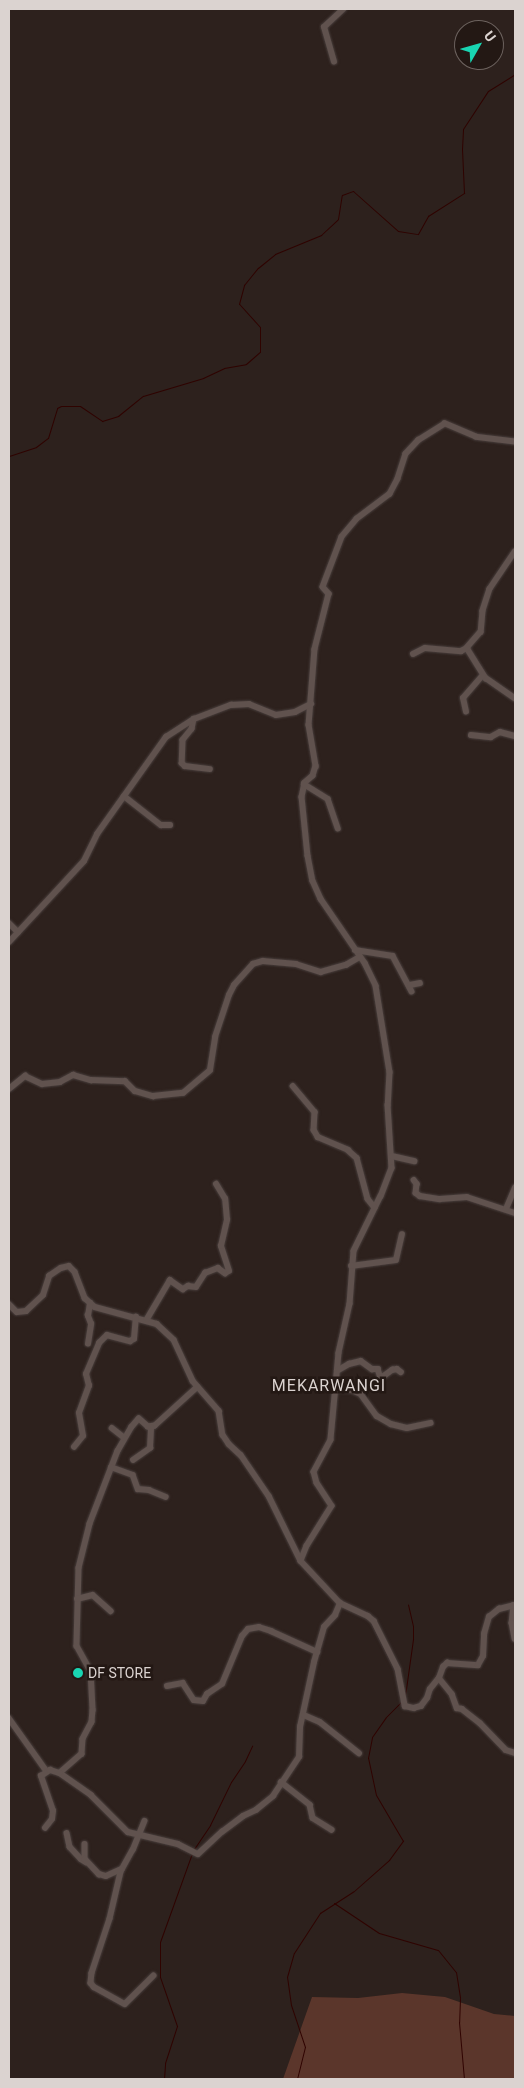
<!DOCTYPE html>
<html>
<head>
<meta charset="utf-8">
<style>
	body { margin:0 }
	#map { position:relative; width:524px; height:2088px; overflow:hidden; background:#2d211d; font-family:Roboto,sans-serif }
	div>[style] { position:absolute }
	[style*='--x'] { left:calc(var(--x)*1px); top:calc(var(--y)*1px); width:calc(var(--w)*1px); rotate:calc(var(--a)*1deg) }
	.green>* { inset:0; background:#5b362b }
	.stream>* { height:1px; margin:-0.5px; padding:0 0.5px; transform-origin:0.5px; border-radius:0.5px; background:#2f0300 }
	.roads { filter:drop-shadow(0 0 1px #483e3c) drop-shadow(0 0 1px #483e3c) }
	.minor>* { height:5.5px; margin:-2.75px; padding:0 2.75px; transform-origin:2.75px; border-radius:2.75px; background:#60524e }
	.dots>* { width:14px; height:14px; translate:-50% -50%; box-sizing:border-box; border:2px solid #231814; border-radius:50% }
	span { translate:-50% -50%; white-space:nowrap; text-align:center; line-height:1.15; -webkit-text-stroke:5px #231814; paint-order:stroke }
	.poi-label { font-size:14px; color:#dbd3d0 }
	.left { translate:0 -50%; text-align:left }
	.quarter-label { font-size:16px; color:#dbd3d0; letter-spacing:1px }
	.frame { position:absolute; inset:0; border:10px solid #dbd3d0; pointer-events:none }
	.north { position:absolute; left:454px; top:20px; width:50px; height:50px; box-sizing:border-box; background:#231814; border:1px solid #6d635f; border-radius:50%; rotate:52deg; font-size:14px; font-weight:700; line-height:20px; text-align:center; color:#dbd3d0 }
	.north::after { content:''; display:block; margin:auto; width:18px; height:22px; background:#19d5b2; clip-path:polygon(50% 0,100% 100%,50% 72%,0 100%) }
</style>
</head>
<body>
<div id="map">
	<div class="green">
		<i style="clip-path:polygon(402px 1993px,445px 1997px,494px 2014px,515px 2016px,515px 2079px,283px 2079px,312px 1997px,358px 1998px)"></i>
	</div>
	<div class="stream">
		<i style="--x:9;--y:456;--w:28;--a:-18"></i>
		<i style="--x:36;--y:447;--w:15;--a:-37"></i>
		<i style="--x:48;--y:438;--w:31;--a:-73"></i>
		<i style="--x:57;--y:408;--w:4;--a:-27"></i>
		<i style="--x:61;--y:406;--w:19;--a:0"></i>
		<i style="--x:80;--y:406;--w:27;--a:34"></i>
		<i style="--x:102;--y:421;--w:17;--a:-17"></i>
		<i style="--x:118;--y:416;--w:32;--a:-39"></i>
		<i style="--x:143;--y:396;--w:63;--a:-16.7"></i>
		<i style="--x:203;--y:378;--w:23;--a:-25"></i>
		<i style="--x:224;--y:368;--w:22;--a:-10"></i>
		<i style="--x:246;--y:364;--w:18;--a:-41"></i>
		<i style="--x:260;--y:352;--w:25;--a:-90"></i>
		<i style="--x:260;--y:327;--w:31;--a:-132"></i>
		<i style="--x:239;--y:304;--w:20;--a:-75"></i>
		<i style="--x:244;--y:285;--w:22;--a:-51"></i>
		<i style="--x:258;--y:268;--w:22;--a:-39"></i>
		<i style="--x:275;--y:254;--w:50;--a:-22.4"></i>
		<i style="--x:321;--y:235;--w:23;--a:-43"></i>
		<i style="--x:338;--y:219;--w:24;--a:-81"></i>
		<i style="--x:342;--y:195;--w:12;--a:-20"></i>
		<i style="--x:353;--y:191;--w:60;--a:41.6"></i>
		<i style="--x:398;--y:231;--w:20;--a:9"></i>
		<i style="--x:418;--y:234;--w:21;--a:-61"></i>
		<i style="--x:428;--y:216;--w:43;--a:-32.6"></i>
		<i style="--x:464;--y:193;--w:44;--a:-92.6"></i>
		<i style="--x:462;--y:149;--w:20;--a:-87"></i>
		<i style="--x:463;--y:129;--w:45;--a:-56.7"></i>
		<i style="--x:488;--y:91;--w:32;--a:-32"></i>
		<i style="--x:405;--y:1696;--w:58;--a:-82"></i>
		<i style="--x:413;--y:1639;--w:13;--a:-90"></i>
		<i style="--x:413;--y:1626;--w:22;--a:-103"></i>
		<i style="--x:194;--y:1849;--w:29;--a:-56"></i>
		<i style="--x:210;--y:1825;--w:48;--a:-64"></i>
		<i style="--x:231;--y:1782;--w:25;--a:-56"></i>
		<i style="--x:245;--y:1761;--w:17;--a:-65"></i>
		<i style="--x:334;--y:1903;--w:54;--a:33.7"></i>
		<i style="--x:379;--y:1933;--w:61;--a:16.1"></i>
		<i style="--x:438;--y:1950;--w:28;--a:51"></i>
		<i style="--x:456;--y:1972;--w:26;--a:81"></i>
		<i style="--x:460;--y:1998;--w:24;--a:92"></i>
		<i style="--x:459;--y:2022;--w:57;--a:85"></i>
		<i style="--x:164;--y:2079;--w:16;--a:-86"></i>
		<i style="--x:165;--y:2063;--w:39;--a:-72"></i>
		<i style="--x:177;--y:2026;--w:52;--a:-109.1"></i>
		<i style="--x:160;--y:1977;--w:35;--a:-90"></i>
		<i style="--x:160;--y:1942;--w:95;--a:-70.2"></i>
		<i style="--x:297;--y:2079;--w:33;--a:-76"></i>
		<i style="--x:305;--y:2047;--w:44;--a:-108.4"></i>
		<i style="--x:291;--y:2005;--w:28;--a:-98"></i>
		<i style="--x:287;--y:1977;--w:25;--a:-74"></i>
		<i style="--x:294;--y:1953;--w:48;--a:-57"></i>
		<i style="--x:320;--y:1913;--w:40;--a:-32.9"></i>
		<i style="--x:354;--y:1891;--w:47;--a:-41.5"></i>
		<i style="--x:389;--y:1860;--w:24;--a:-54"></i>
		<i style="--x:403;--y:1841;--w:53;--a:-120.4"></i>
		<i style="--x:376;--y:1795;--w:38;--a:-102"></i>
		<i style="--x:368;--y:1758;--w:21;--a:-79"></i>
		<i style="--x:372;--y:1737;--w:24;--a:-55"></i>
		<i style="--x:386;--y:1717;--w:23;--a:-45"></i>
	</div>
	<div class="roads">
		<div class="minor">
			<i style="--x:334;--y:62;--w:36;--a:-106"></i>
			<i style="--x:324;--y:27;--w:26;--a:-43"></i>
			<i style="--x:515;--y:442;--w:39;--a:-173"></i>
			<i style="--x:476;--y:437;--w:34;--a:-157"></i>
			<i style="--x:445;--y:424;--w:31;--a:148"></i>
			<i style="--x:419;--y:440;--w:19;--a:133"></i>
			<i style="--x:406;--y:454;--w:26;--a:108"></i>
			<i style="--x:398;--y:479;--w:17;--a:118"></i>
			<i style="--x:390;--y:494;--w:41;--a:142.9"></i>
			<i style="--x:357;--y:519;--w:23;--a:130"></i>
			<i style="--x:342;--y:537;--w:53;--a:110.8"></i>
			<i style="--x:323;--y:587;--w:9;--a:49"></i>
			<i style="--x:329;--y:594;--w:57;--a:104.3"></i>
			<i style="--x:315;--y:649;--w:76;--a:94.5"></i>
			<i style="--x:309;--y:725;--w:42;--a:80.3"></i>
			<i style="--x:316;--y:766;--w:10;--a:107"></i>
			<i style="--x:313;--y:776;--w:11;--a:139"></i>
			<i style="--x:305;--y:783;--w:14;--a:102"></i>
			<i style="--x:302;--y:797;--w:59;--a:84.2"></i>
			<i style="--x:308;--y:856;--w:25;--a:79"></i>
			<i style="--x:313;--y:881;--w:20;--a:66"></i>
			<i style="--x:321;--y:899;--w:78;--a:55.5"></i>
			<i style="--x:365;--y:963;--w:25;--a:64"></i>
			<i style="--x:376;--y:986;--w:87;--a:80.8"></i>
			<i style="--x:390;--y:1072;--w:33;--a:93"></i>
			<i style="--x:388;--y:1105;--w:63;--a:86.4"></i>
			<i style="--x:392;--y:1168;--w:30;--a:111"></i>
			<i style="--x:381;--y:1196;--w:61;--a:116.1"></i>
			<i style="--x:354;--y:1251;--w:53;--a:94.3"></i>
			<i style="--x:350;--y:1304;--w:50;--a:102.7"></i>
			<i style="--x:339;--y:1353;--w:87;--a:95.3"></i>
			<i style="--x:331;--y:1440;--w:36;--a:118"></i>
			<i style="--x:314;--y:1472;--w:11;--a:75"></i>
			<i style="--x:317;--y:1483;--w:27;--a:57"></i>
			<i style="--x:332;--y:1506;--w:47;--a:122"></i>
			<i style="--x:307;--y:1546;--w:16;--a:112"></i>
			<i style="--x:301;--y:1561;--w:57;--a:47.1"></i>
			<i style="--x:340;--y:1603;--w:31;--a:25"></i>
			<i style="--x:368;--y:1616;--w:8;--a:40"></i>
			<i style="--x:374;--y:1621;--w:54;--a:63.4"></i>
			<i style="--x:398;--y:1669;--w:38;--a:79"></i>
			<i style="--x:405;--y:1706;--w:9;--a:13"></i>
			<i style="--x:414;--y:1708;--w:7;--a:-16"></i>
			<i style="--x:421;--y:1706;--w:10;--a:-53"></i>
			<i style="--x:427;--y:1698;--w:9;--a:-72"></i>
			<i style="--x:430;--y:1689;--w:14;--a:-51"></i>
			<i style="--x:439;--y:1678;--w:21;--a:51"></i>
			<i style="--x:452;--y:1694;--w:15;--a:70"></i>
			<i style="--x:457;--y:1708;--w:5;--a:11"></i>
			<i style="--x:462;--y:1709;--w:23;--a:38"></i>
			<i style="--x:480;--y:1723;--w:37;--a:46"></i>
			<i style="--x:506;--y:1750;--w:9;--a:18"></i>
			<i style="--x:515;--y:552;--w:45;--a:124"></i>
			<i style="--x:490;--y:589;--w:23;--a:108"></i>
			<i style="--x:483;--y:611;--w:21;--a:95"></i>
			<i style="--x:481;--y:632;--w:21;--a:131"></i>
			<i style="--x:467;--y:648;--w:36;--a:58"></i>
			<i style="--x:486;--y:678;--w:35;--a:35"></i>
			<i style="--x:413;--y:654;--w:13;--a:-27"></i>
			<i style="--x:425;--y:648;--w:36;--a:5"></i>
			<i style="--x:461;--y:651;--w:7;--a:-27"></i>
			<i style="--x:466;--y:712;--w:14;--a:-102"></i>
			<i style="--x:463;--y:698;--w:30;--a:-49"></i>
			<i style="--x:194;--y:719;--w:10;--a:101"></i>
			<i style="--x:192;--y:729;--w:14;--a:129"></i>
			<i style="--x:183;--y:740;--w:23;--a:92"></i>
			<i style="--x:182;--y:763;--w:4;--a:45"></i>
			<i style="--x:185;--y:766;--w:25;--a:7"></i>
			<i style="--x:471;--y:735;--w:20;--a:6"></i>
			<i style="--x:491;--y:737;--w:10;--a:-29"></i>
			<i style="--x:500;--y:732;--w:16;--a:15"></i>
			<i style="--x:304;--y:784;--w:28;--a:32"></i>
			<i style="--x:328;--y:799;--w:31;--a:71"></i>
			<i style="--x:124;--y:796;--w:47;--a:38.1"></i>
			<i style="--x:161;--y:825;--w:9;--a:0"></i>
			<i style="--x:9;--y:923;--w:13;--a:45"></i>
			<i style="--x:9;--y:942;--w:110;--a:-47.2"></i>
			<i style="--x:84;--y:861;--w:30;--a:-64"></i>
			<i style="--x:97;--y:834;--w:119;--a:-54.6"></i>
			<i style="--x:166;--y:737;--w:33;--a:-33"></i>
			<i style="--x:194;--y:719;--w:40;--a:-21"></i>
			<i style="--x:231;--y:705;--w:18;--a:-3"></i>
			<i style="--x:249;--y:704;--w:29;--a:22"></i>
			<i style="--x:276;--y:715;--w:19;--a:-9"></i>
			<i style="--x:295;--y:712;--w:18;--a:-27"></i>
			<i style="--x:355;--y:950;--w:38;--a:9"></i>
			<i style="--x:393;--y:956;--w:40;--a:62"></i>
			<i style="--x:410;--y:985;--w:10;--a:-11"></i>
			<i style="--x:293;--y:1086;--w:34;--a:50"></i>
			<i style="--x:315;--y:1112;--w:18;--a:93"></i>
			<i style="--x:314;--y:1130;--w:8;--a:60"></i>
			<i style="--x:318;--y:1137;--w:33;--a:23"></i>
			<i style="--x:348;--y:1150;--w:12;--a:42"></i>
			<i style="--x:357;--y:1158;--w:42;--a:75"></i>
			<i style="--x:368;--y:1199;--w:11;--a:52"></i>
			<i style="--x:9;--y:1089;--w:21;--a:-39"></i>
			<i style="--x:25;--y:1076;--w:19;--a:25"></i>
			<i style="--x:42;--y:1084;--w:18;--a:-6"></i>
			<i style="--x:60;--y:1082;--w:15;--a:-28"></i>
			<i style="--x:73;--y:1075;--w:19;--a:16"></i>
			<i style="--x:91;--y:1080;--w:34;--a:2"></i>
			<i style="--x:125;--y:1081;--w:14;--a:45"></i>
			<i style="--x:135;--y:1091;--w:19;--a:16"></i>
			<i style="--x:153;--y:1096;--w:30;--a:-6"></i>
			<i style="--x:183;--y:1093;--w:35;--a:-40"></i>
			<i style="--x:210;--y:1070;--w:33;--a:-81"></i>
			<i style="--x:215;--y:1037;--w:44;--a:-71.6"></i>
			<i style="--x:229;--y:995;--w:11;--a:-63"></i>
			<i style="--x:234;--y:985;--w:28;--a:-48"></i>
			<i style="--x:253;--y:964;--w:10;--a:-17"></i>
			<i style="--x:263;--y:961;--w:33;--a:5"></i>
			<i style="--x:296;--y:964;--w:26;--a:18"></i>
			<i style="--x:321;--y:972;--w:26;--a:-16"></i>
			<i style="--x:346;--y:965;--w:16;--a:-30"></i>
			<i style="--x:392;--y:1156;--w:23;--a:13"></i>
			<i style="--x:414;--y:1180;--w:5;--a:53"></i>
			<i style="--x:417;--y:1184;--w:9;--a:96"></i>
			<i style="--x:416;--y:1193;--w:5;--a:37"></i>
			<i style="--x:420;--y:1196;--w:20;--a:9"></i>
			<i style="--x:440;--y:1199;--w:27;--a:-4"></i>
			<i style="--x:467;--y:1197;--w:51;--a:18.4"></i>
			<i style="--x:506;--y:1209;--w:23;--a:-67"></i>
			<i style="--x:351;--y:1266;--w:45;--a:-7.6"></i>
			<i style="--x:396;--y:1260;--w:26;--a:-77"></i>
			<i style="--x:9;--y:1304;--w:11;--a:45"></i>
			<i style="--x:17;--y:1312;--w:9;--a:-6"></i>
			<i style="--x:26;--y:1311;--w:23;--a:-43"></i>
			<i style="--x:43;--y:1295;--w:20;--a:-72"></i>
			<i style="--x:49;--y:1276;--w:14;--a:-34"></i>
			<i style="--x:61;--y:1268;--w:8;--a:-14"></i>
			<i style="--x:69;--y:1266;--w:8;--a:45"></i>
			<i style="--x:75;--y:1272;--w:28;--a:69"></i>
			<i style="--x:85;--y:1298;--w:13;--a:42"></i>
			<i style="--x:95;--y:1307;--w:64;--a:15.3"></i>
			<i style="--x:157;--y:1324;--w:23;--a:43"></i>
			<i style="--x:174;--y:1340;--w:45;--a:65.1"></i>
			<i style="--x:193;--y:1381;--w:40;--a:49"></i>
			<i style="--x:219;--y:1411;--w:24;--a:81"></i>
			<i style="--x:223;--y:1435;--w:11;--a:56"></i>
			<i style="--x:229;--y:1444;--w:16;--a:43"></i>
			<i style="--x:241;--y:1455;--w:50;--a:55.7"></i>
			<i style="--x:269;--y:1496;--w:72;--a:63.8"></i>
			<i style="--x:147;--y:1319;--w:45;--a:-59.5"></i>
			<i style="--x:170;--y:1280;--w:16;--a:35"></i>
			<i style="--x:183;--y:1289;--w:6;--a:-31"></i>
			<i style="--x:188;--y:1286;--w:8;--a:7"></i>
			<i style="--x:196;--y:1287;--w:17;--a:-57"></i>
			<i style="--x:205;--y:1273;--w:14;--a:-21"></i>
			<i style="--x:218;--y:1268;--w:9;--a:36"></i>
			<i style="--x:225;--y:1273;--w:4;--a:-27"></i>
			<i style="--x:229;--y:1271;--w:26;--a:-108"></i>
			<i style="--x:221;--y:1246;--w:27;--a:-77"></i>
			<i style="--x:227;--y:1220;--w:21;--a:-95"></i>
			<i style="--x:225;--y:1199;--w:17;--a:-121"></i>
			<i style="--x:88;--y:1344;--w:20;--a:-81"></i>
			<i style="--x:91;--y:1324;--w:9;--a:-111"></i>
			<i style="--x:88;--y:1316;--w:13;--a:-81"></i>
			<i style="--x:337;--y:1371;--w:14;--a:-30"></i>
			<i style="--x:349;--y:1364;--w:12;--a:-14"></i>
			<i style="--x:361;--y:1361;--w:14;--a:36"></i>
			<i style="--x:372;--y:1369;--w:6;--a:0"></i>
			<i style="--x:378;--y:1369;--w:9;--a:72"></i>
			<i style="--x:381;--y:1378;--w:14;--a:-36"></i>
			<i style="--x:392;--y:1370;--w:5;--a:-11"></i>
			<i style="--x:397;--y:1369;--w:5;--a:37"></i>
			<i style="--x:198;--y:1387;--w:58;--a:137.8"></i>
			<i style="--x:155;--y:1426;--w:7;--a:172"></i>
			<i style="--x:148;--y:1427;--w:12;--a:-138"></i>
			<i style="--x:139;--y:1419;--w:11;--a:131"></i>
			<i style="--x:132;--y:1427;--w:28;--a:120"></i>
			<i style="--x:118;--y:1451;--w:78;--a:111"></i>
			<i style="--x:90;--y:1524;--w:45;--a:104"></i>
			<i style="--x:79;--y:1568;--w:78;--a:91.5"></i>
			<i style="--x:77;--y:1646;--w:29;--a:61"></i>
			<i style="--x:91;--y:1671;--w:39;--a:87"></i>
			<i style="--x:93;--y:1710;--w:12;--a:95"></i>
			<i style="--x:92;--y:1722;--w:19;--a:118"></i>
			<i style="--x:83;--y:1739;--w:15;--a:94"></i>
			<i style="--x:82;--y:1754;--w:29;--a:139"></i>
			<i style="--x:60;--y:1773;--w:38;--a:35"></i>
			<i style="--x:91;--y:1795;--w:52;--a:45"></i>
			<i style="--x:128;--y:1832;--w:51;--a:13.5"></i>
			<i style="--x:178;--y:1844;--w:22;--a:27"></i>
			<i style="--x:198;--y:1854;--w:33;--a:-43"></i>
			<i style="--x:222;--y:1832;--w:26;--a:-37"></i>
			<i style="--x:243;--y:1816;--w:14;--a:-25"></i>
			<i style="--x:256;--y:1810;--w:22;--a:-39"></i>
			<i style="--x:273;--y:1796;--w:47;--a:-56.3"></i>
			<i style="--x:299;--y:1757;--w:30;--a:-88"></i>
			<i style="--x:300;--y:1727;--w:66;--a:-77.8"></i>
			<i style="--x:314;--y:1662;--w:36;--a:-74"></i>
			<i style="--x:324;--y:1627;--w:16;--a:-47"></i>
			<i style="--x:335;--y:1615;--w:13;--a:-67"></i>
			<i style="--x:337;--y:1389;--w:15;--a:4"></i>
			<i style="--x:352;--y:1390;--w:10;--a:24"></i>
			<i style="--x:361;--y:1394;--w:27;--a:54"></i>
			<i style="--x:377;--y:1416;--w:16;--a:30"></i>
			<i style="--x:391;--y:1424;--w:16;--a:14"></i>
			<i style="--x:407;--y:1428;--w:24;--a:-12"></i>
			<i style="--x:112;--y:1428;--w:16;--a:38"></i>
			<i style="--x:74;--y:1447;--w:14;--a:-51"></i>
			<i style="--x:83;--y:1436;--w:23;--a:-100"></i>
			<i style="--x:79;--y:1413;--w:29;--a:-70"></i>
			<i style="--x:89;--y:1386;--w:12;--a:-104"></i>
			<i style="--x:86;--y:1374;--w:34;--a:-67"></i>
			<i style="--x:99;--y:1343;--w:11;--a:-45"></i>
			<i style="--x:107;--y:1335;--w:24;--a:15"></i>
			<i style="--x:130;--y:1341;--w:4;--a:-27"></i>
			<i style="--x:134;--y:1339;--w:22;--a:-85"></i>
			<i style="--x:133;--y:1460;--w:21;--a:-35"></i>
			<i style="--x:150;--y:1448;--w:20;--a:-87"></i>
			<i style="--x:111;--y:1467;--w:23;--a:20"></i>
			<i style="--x:133;--y:1475;--w:15;--a:70"></i>
			<i style="--x:138;--y:1489;--w:11;--a:5"></i>
			<i style="--x:149;--y:1490;--w:18;--a:22"></i>
			<i style="--x:77;--y:1599;--w:16;--a:-14"></i>
			<i style="--x:93;--y:1595;--w:24;--a:42"></i>
			<i style="--x:514;--y:1605;--w:18;--a:96"></i>
			<i style="--x:512;--y:1623;--w:16;--a:79"></i>
			<i style="--x:439;--y:1678;--w:12;--a:-70"></i>
			<i style="--x:443;--y:1667;--w:6;--a:-45"></i>
			<i style="--x:447;--y:1663;--w:31;--a:4"></i>
			<i style="--x:478;--y:1665;--w:10;--a:-61"></i>
			<i style="--x:483;--y:1656;--w:22;--a:-87"></i>
			<i style="--x:484;--y:1634;--w:18;--a:-74"></i>
			<i style="--x:489;--y:1617;--w:13;--a:-39"></i>
			<i style="--x:499;--y:1609;--w:16;--a:-14"></i>
			<i style="--x:167;--y:1686;--w:16;--a:-11"></i>
			<i style="--x:183;--y:1683;--w:20;--a:57"></i>
			<i style="--x:194;--y:1700;--w:9;--a:6"></i>
			<i style="--x:203;--y:1701;--w:8;--a:-60"></i>
			<i style="--x:207;--y:1694;--w:18;--a:-34"></i>
			<i style="--x:222;--y:1684;--w:52;--a:-67.4"></i>
			<i style="--x:242;--y:1636;--w:9;--a:-49"></i>
			<i style="--x:248;--y:1629;--w:11;--a:-10"></i>
			<i style="--x:259;--y:1627;--w:13;--a:18"></i>
			<i style="--x:271;--y:1631;--w:51;--a:24.5"></i>
			<i style="--x:304;--y:1715;--w:17;--a:24"></i>
			<i style="--x:320;--y:1722;--w:50;--a:38.5"></i>
			<i style="--x:9;--y:1718;--w:64;--a:54.6"></i>
			<i style="--x:281;--y:1782;--w:37;--a:38"></i>
			<i style="--x:310;--y:1805;--w:13;--a:77"></i>
			<i style="--x:313;--y:1818;--w:22;--a:32"></i>
			<i style="--x:145;--y:1821;--w:31;--a:112"></i>
			<i style="--x:133;--y:1850;--w:25;--a:119"></i>
			<i style="--x:121;--y:1872;--w:48;--a:103.2"></i>
			<i style="--x:110;--y:1919;--w:57;--a:108.4"></i>
			<i style="--x:92;--y:1973;--w:10;--a:96"></i>
			<i style="--x:91;--y:1983;--w:5;--a:53"></i>
			<i style="--x:94;--y:1987;--w:35;--a:29"></i>
			<i style="--x:125;--y:2004;--w:40;--a:-45"></i>
			<i style="--x:45;--y:1828;--w:11;--a:-52"></i>
			<i style="--x:52;--y:1819;--w:8;--a:-83"></i>
			<i style="--x:53;--y:1811;--w:37;--a:-109"></i>
			<i style="--x:41;--y:1776;--w:11;--a:-34"></i>
			<i style="--x:50;--y:1770;--w:10;--a:17"></i>
			<i style="--x:67;--y:1833;--w:14;--a:78"></i>
			<i style="--x:70;--y:1847;--w:16;--a:47"></i>
			<i style="--x:81;--y:1859;--w:6;--a:31"></i>
			<i style="--x:85;--y:1844;--w:15;--a:90"></i>
			<i style="--x:85;--y:1859;--w:21;--a:47"></i>
			<i style="--x:99;--y:1874;--w:7;--a:16"></i>
			<i style="--x:106;--y:1876;--w:17;--a:-24"></i>
		</div>
	</div>
	<div class="dots">
		<i style="left:78px;top:1673px;background:#19d5b2"></i>
	</div>
	<div class="poi-label">
		<span class="left" style="left:88px;top:1673px">DF STORE</span>
	</div>
	<div class="quarter-label">
		<span style="left:329px;top:1386px">MEKARWANGI</span>
	</div>
	<div class="frame"></div>
	<div class="north">U</div>
</div>
</body>
</html>
